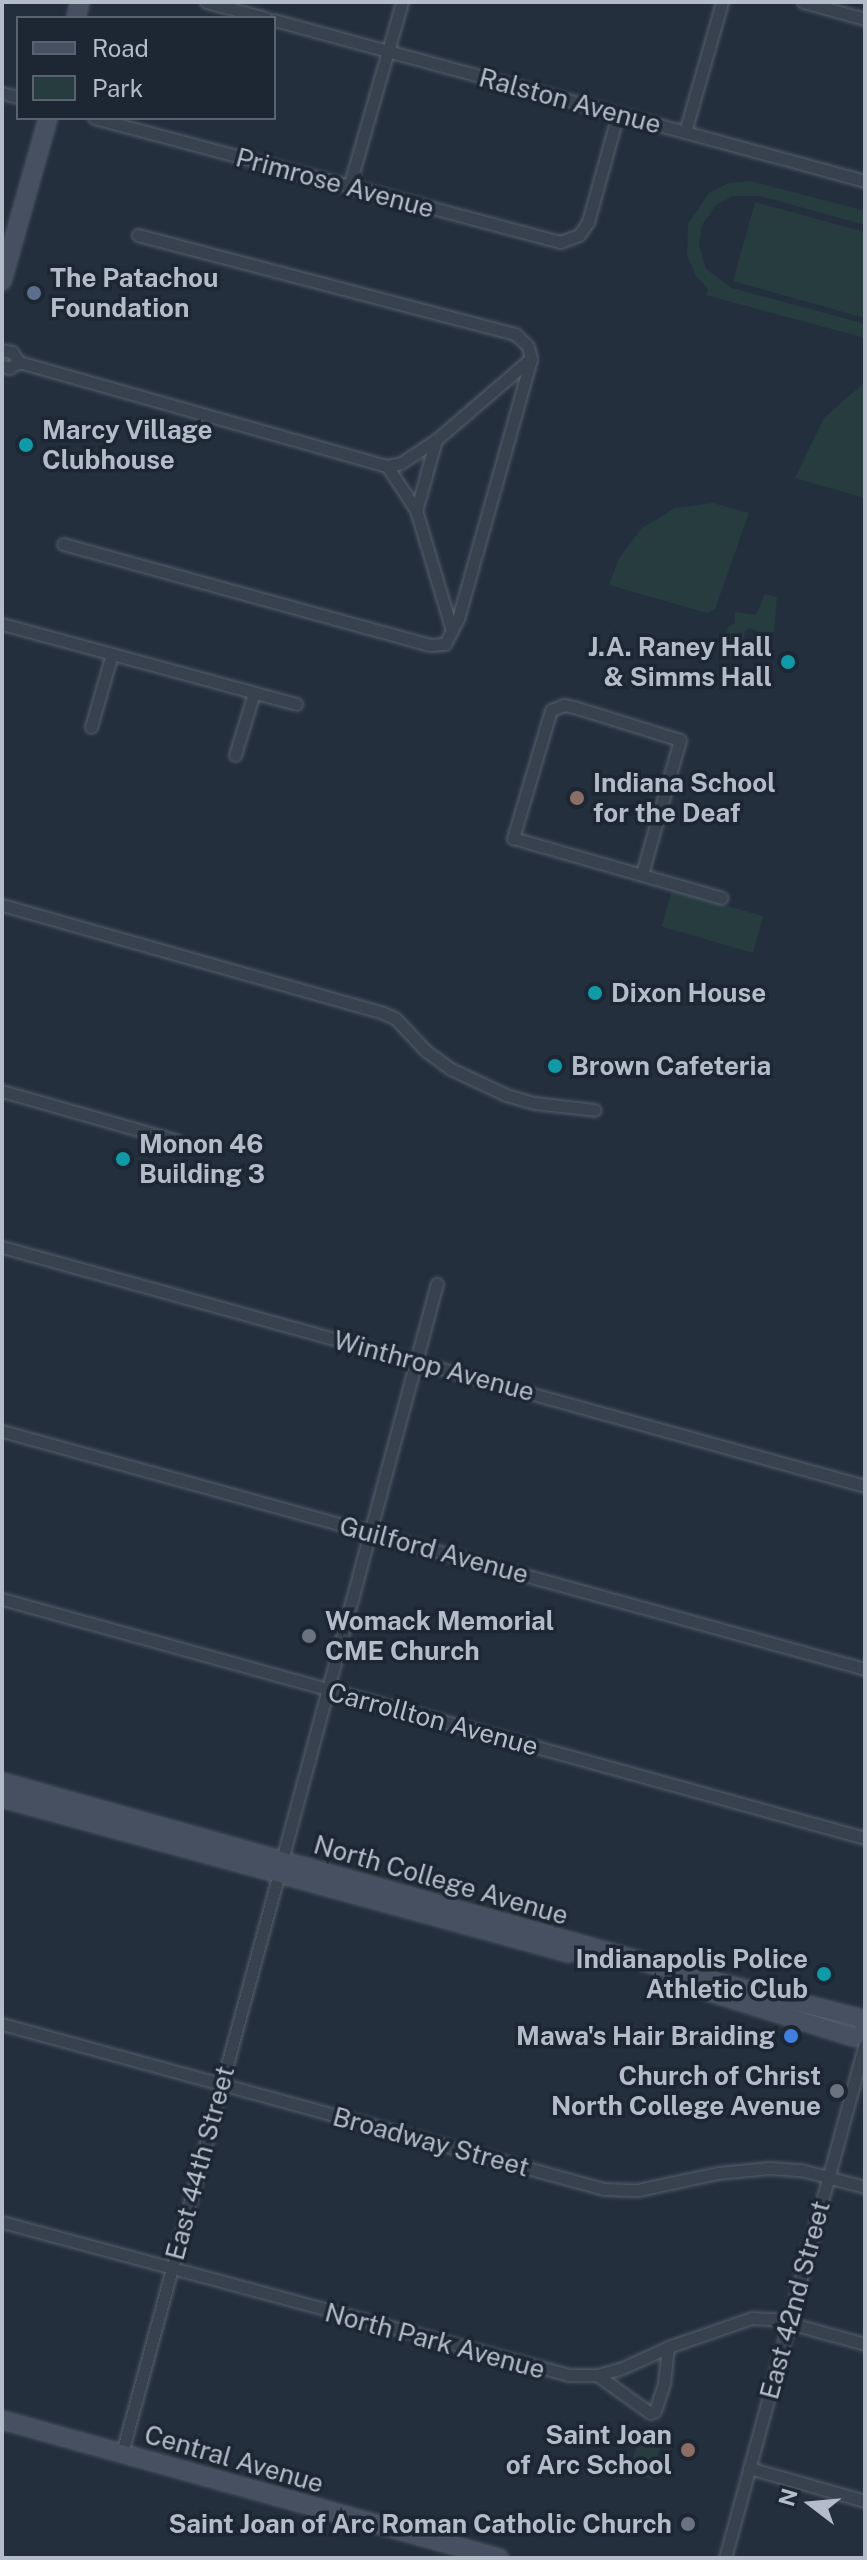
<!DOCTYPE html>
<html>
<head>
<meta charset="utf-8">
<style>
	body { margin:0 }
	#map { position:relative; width:867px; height:2560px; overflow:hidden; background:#242f3e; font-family:"Public Sans",sans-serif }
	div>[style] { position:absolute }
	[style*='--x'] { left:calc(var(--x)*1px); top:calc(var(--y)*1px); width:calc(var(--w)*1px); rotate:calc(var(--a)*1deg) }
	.green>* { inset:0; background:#263c3f; transform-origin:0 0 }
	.roads { filter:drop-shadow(0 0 2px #565f6c) drop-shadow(0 0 2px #565f6c) }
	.street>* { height:11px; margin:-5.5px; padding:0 5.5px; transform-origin:5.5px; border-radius:5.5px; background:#38414e }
	.secondary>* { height:16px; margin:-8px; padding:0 8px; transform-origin:8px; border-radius:8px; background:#465061 }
	.dots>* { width:22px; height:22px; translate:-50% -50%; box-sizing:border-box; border:4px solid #1d2633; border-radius:50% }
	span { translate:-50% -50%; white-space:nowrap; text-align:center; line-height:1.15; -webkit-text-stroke:7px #1d2633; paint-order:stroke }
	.street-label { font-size:26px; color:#b4bcc9 }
	.poi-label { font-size:26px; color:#b4bcc9; font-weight:700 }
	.left { translate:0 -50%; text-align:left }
	.right { translate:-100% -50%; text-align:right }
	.frame { position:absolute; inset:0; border:4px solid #b4bcc9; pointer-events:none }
	.legend { position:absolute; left:16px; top:16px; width:260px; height:104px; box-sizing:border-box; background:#1d2633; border:2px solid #59626f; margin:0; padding:10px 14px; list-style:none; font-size:24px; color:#b4bcc9 }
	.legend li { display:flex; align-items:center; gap:16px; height:40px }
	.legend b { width:40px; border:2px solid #59626f }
	.north { position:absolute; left:771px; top:2464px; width:80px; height:80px; -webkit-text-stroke:6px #1d2633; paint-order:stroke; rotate:286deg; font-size:22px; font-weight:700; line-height:32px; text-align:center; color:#b4bcc9 }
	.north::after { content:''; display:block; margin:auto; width:28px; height:36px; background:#b4bcc9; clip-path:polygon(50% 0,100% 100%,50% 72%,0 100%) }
</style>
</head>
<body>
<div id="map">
	<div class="green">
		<i style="clip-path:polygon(751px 181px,865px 211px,865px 225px,760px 196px,733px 196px,716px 205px,702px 225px,699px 245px,706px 269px,732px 288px,865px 324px,865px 338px,706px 295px,708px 289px,696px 276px,687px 256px,688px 224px,709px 193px,729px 183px)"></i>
		<i style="clip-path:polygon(755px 202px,865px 232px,865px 318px,733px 281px)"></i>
		<i style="clip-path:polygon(865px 382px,865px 498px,795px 478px,824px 418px)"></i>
		<i style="clip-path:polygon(713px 503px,749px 513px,715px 609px,707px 613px,609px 585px,619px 558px,642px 528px,675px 508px)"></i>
		<i style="clip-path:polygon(765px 594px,777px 597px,774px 632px,762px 633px,750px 628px,745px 631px,741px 653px,730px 657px,723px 649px,728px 627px,735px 623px,735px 612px,756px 615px)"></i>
		<i style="left:672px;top:890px;width:95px;height:38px;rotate:16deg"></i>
		<i style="left:641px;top:2429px;width:23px;height:46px;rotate:15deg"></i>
	</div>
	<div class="roads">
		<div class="street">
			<i style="--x:206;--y:2;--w:62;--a:14.9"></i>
			<i style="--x:803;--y:2;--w:64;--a:15.3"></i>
			<i style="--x:274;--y:20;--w:613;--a:15.24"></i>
			<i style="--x:2;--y:93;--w:16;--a:14"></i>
			<i style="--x:94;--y:118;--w:482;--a:14.9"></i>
			<i style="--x:560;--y:242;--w:20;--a:-20"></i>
			<i style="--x:579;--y:235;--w:16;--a:-55"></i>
			<i style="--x:588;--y:222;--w:112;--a:-74.5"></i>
			<i style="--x:685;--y:132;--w:135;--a:-74.1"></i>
			<i style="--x:349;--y:187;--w:192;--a:-74"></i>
			<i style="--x:2;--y:350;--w:10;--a:11"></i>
			<i style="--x:12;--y:352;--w:12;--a:55"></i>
			<i style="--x:19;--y:362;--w:12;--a:149"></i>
			<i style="--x:9;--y:368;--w:7;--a:-164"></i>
			<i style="--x:19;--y:362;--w:382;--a:15.8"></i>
			<i style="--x:436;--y:440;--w:37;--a:106"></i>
			<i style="--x:426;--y:476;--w:35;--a:106"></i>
			<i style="--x:416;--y:510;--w:53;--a:-123.4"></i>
			<i style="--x:387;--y:466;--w:14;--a:-12"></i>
			<i style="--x:401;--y:463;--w:42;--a:-33.3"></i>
			<i style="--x:436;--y:440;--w:123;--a:-40.7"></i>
			<i style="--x:416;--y:510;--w:126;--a:73.4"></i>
			<i style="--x:63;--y:544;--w:381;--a:15.4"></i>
			<i style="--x:430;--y:645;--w:15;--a:-4"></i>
			<i style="--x:445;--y:644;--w:28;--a:-63"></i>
			<i style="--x:458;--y:619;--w:270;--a:-74.3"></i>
			<i style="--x:531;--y:359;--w:13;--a:-103"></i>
			<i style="--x:528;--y:346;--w:18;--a:-137"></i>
			<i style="--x:515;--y:334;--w:390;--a:-165.3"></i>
			<i style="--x:2;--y:624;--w:305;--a:15.2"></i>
			<i style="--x:91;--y:727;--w:76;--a:-74"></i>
			<i style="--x:235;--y:755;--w:65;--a:-73"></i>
			<i style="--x:642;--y:874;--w:139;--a:-74.2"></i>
			<i style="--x:680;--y:740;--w:111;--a:-162.7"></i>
			<i style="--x:574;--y:707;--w:10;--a:-169"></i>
			<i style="--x:564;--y:705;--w:14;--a:159"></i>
			<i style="--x:551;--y:710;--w:134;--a:106.5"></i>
			<i style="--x:513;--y:838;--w:217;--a:16"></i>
			<i style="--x:2;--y:905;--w:396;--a:15.8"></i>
			<i style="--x:383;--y:1013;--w:13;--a:23"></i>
			<i style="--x:395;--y:1018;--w:45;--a:46.8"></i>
			<i style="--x:426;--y:1051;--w:31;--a:36"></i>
			<i style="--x:451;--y:1069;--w:61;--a:25.3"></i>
			<i style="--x:506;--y:1095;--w:29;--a:16"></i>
			<i style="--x:534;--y:1103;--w:61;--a:6.5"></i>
			<i style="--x:2;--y:1091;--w:182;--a:15.9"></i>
			<i style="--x:2;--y:1247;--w:895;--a:15.48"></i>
			<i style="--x:2;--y:1431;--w:895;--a:15.42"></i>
			<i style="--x:2;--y:1599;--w:895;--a:15.48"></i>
			<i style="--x:282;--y:1860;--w:597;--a:-74.96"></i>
			<i style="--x:2;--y:2024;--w:624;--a:15.33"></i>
			<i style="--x:604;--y:2189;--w:34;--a:2"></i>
			<i style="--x:638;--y:2190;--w:82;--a:-12"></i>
			<i style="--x:718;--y:2173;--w:51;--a:-5.6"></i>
			<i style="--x:769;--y:2168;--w:32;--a:4"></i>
			<i style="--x:801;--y:2170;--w:66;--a:14.9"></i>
			<i style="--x:2;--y:2222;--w:587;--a:15.1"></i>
			<i style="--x:569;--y:2375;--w:28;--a:0"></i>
			<i style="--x:597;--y:2375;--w:24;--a:-15"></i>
			<i style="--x:620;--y:2369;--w:56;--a:-24.3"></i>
			<i style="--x:671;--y:2346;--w:86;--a:-19.1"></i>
			<i style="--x:752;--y:2318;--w:22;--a:3"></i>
			<i style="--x:774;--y:2319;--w:94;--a:15.4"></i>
			<i style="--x:597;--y:2375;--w:65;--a:35.6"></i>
			<i style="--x:650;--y:2413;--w:5;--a:-22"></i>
			<i style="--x:655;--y:2411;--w:28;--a:-72"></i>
			<i style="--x:664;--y:2384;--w:37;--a:-84"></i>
			<i style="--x:122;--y:2453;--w:601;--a:-74.85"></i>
			<i style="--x:749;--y:2468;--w:121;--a:15.9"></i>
			<i style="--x:725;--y:2558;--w:534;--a:-74.79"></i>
		</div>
		<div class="secondary">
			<i style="--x:76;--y:18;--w:16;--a:-76"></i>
			<i style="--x:2;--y:281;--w:169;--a:-74.2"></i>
			<i style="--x:2;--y:1782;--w:719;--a:15.66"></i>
			<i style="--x:694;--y:1976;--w:170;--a:14.3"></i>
			<i style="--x:859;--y:2018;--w:10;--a:53"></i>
			<i style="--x:2;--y:1798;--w:588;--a:15.29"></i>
			<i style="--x:707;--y:1991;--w:154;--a:17.4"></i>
			<i style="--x:854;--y:2037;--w:12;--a:-24"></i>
			<i style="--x:2;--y:2420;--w:516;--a:15.52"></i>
		</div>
	</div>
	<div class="dots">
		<i style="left:34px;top:293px;background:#5c6f8a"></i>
		<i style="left:26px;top:445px;background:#0f9aa8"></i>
		<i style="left:788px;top:662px;background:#0f9aa8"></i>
		<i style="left:577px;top:798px;background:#8d6e63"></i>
		<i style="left:595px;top:993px;background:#0f9aa8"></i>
		<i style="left:555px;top:1066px;background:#0f9aa8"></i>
		<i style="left:123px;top:1159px;background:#0f9aa8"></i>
		<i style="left:309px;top:1636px;background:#6b7280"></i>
		<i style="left:824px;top:1974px;background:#0f9aa8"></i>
		<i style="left:791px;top:2036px;background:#3f7fe0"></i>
		<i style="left:837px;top:2091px;background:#6b7280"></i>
		<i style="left:688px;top:2450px;background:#8d6e63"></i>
		<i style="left:688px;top:2524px;background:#6b7280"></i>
	</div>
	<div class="street-label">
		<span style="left:570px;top:101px;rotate:15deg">Ralston Avenue</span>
		<span style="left:335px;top:183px;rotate:15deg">Primrose Avenue</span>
		<span style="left:434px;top:1366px;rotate:15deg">Winthrop Avenue</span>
		<span style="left:434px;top:1550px;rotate:15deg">Guilford Avenue</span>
		<span style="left:433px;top:1719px;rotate:15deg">Carrollton Avenue</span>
		<span style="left:441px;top:1880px;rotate:16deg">North College Avenue</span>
		<span style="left:431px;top:2142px;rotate:15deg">Broadway Street</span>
		<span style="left:200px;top:2163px;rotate:-75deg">East 44th Street</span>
		<span style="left:795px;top:2300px;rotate:-75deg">East 42nd Street</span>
		<span style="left:435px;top:2341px;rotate:15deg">North Park Avenue</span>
		<span style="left:234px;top:2459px;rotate:16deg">Central Avenue</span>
	</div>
	<div class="poi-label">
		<span class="left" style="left:50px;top:293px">The Patachou<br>Foundation</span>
		<span class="left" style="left:42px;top:445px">Marcy Village<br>Clubhouse</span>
		<span class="right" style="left:772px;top:662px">J.A. Raney Hall<br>&amp; Simms Hall</span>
		<span class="left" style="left:593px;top:798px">Indiana School<br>for the Deaf</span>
		<span class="left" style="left:611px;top:993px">Dixon House</span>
		<span class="left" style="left:571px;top:1066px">Brown Cafeteria</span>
		<span class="left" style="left:139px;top:1159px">Monon 46<br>Building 3</span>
		<span class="left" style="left:325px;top:1636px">Womack Memorial<br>CME Church</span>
		<span class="right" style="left:808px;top:1974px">Indianapolis Police<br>Athletic Club</span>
		<span class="right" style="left:775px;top:2036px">Mawa's Hair Braiding</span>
		<span class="right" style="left:821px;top:2091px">Church of Christ<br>North College Avenue</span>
		<span class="right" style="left:672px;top:2450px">Saint Joan<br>of Arc School</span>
		<span class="right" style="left:672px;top:2524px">Saint Joan of Arc Roman Catholic Church</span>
	</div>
	<div class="frame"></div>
	<ul class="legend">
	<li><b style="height:10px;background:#465061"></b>Road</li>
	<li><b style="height:22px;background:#263c3f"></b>Park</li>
	</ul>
	<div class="north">N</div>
</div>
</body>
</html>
